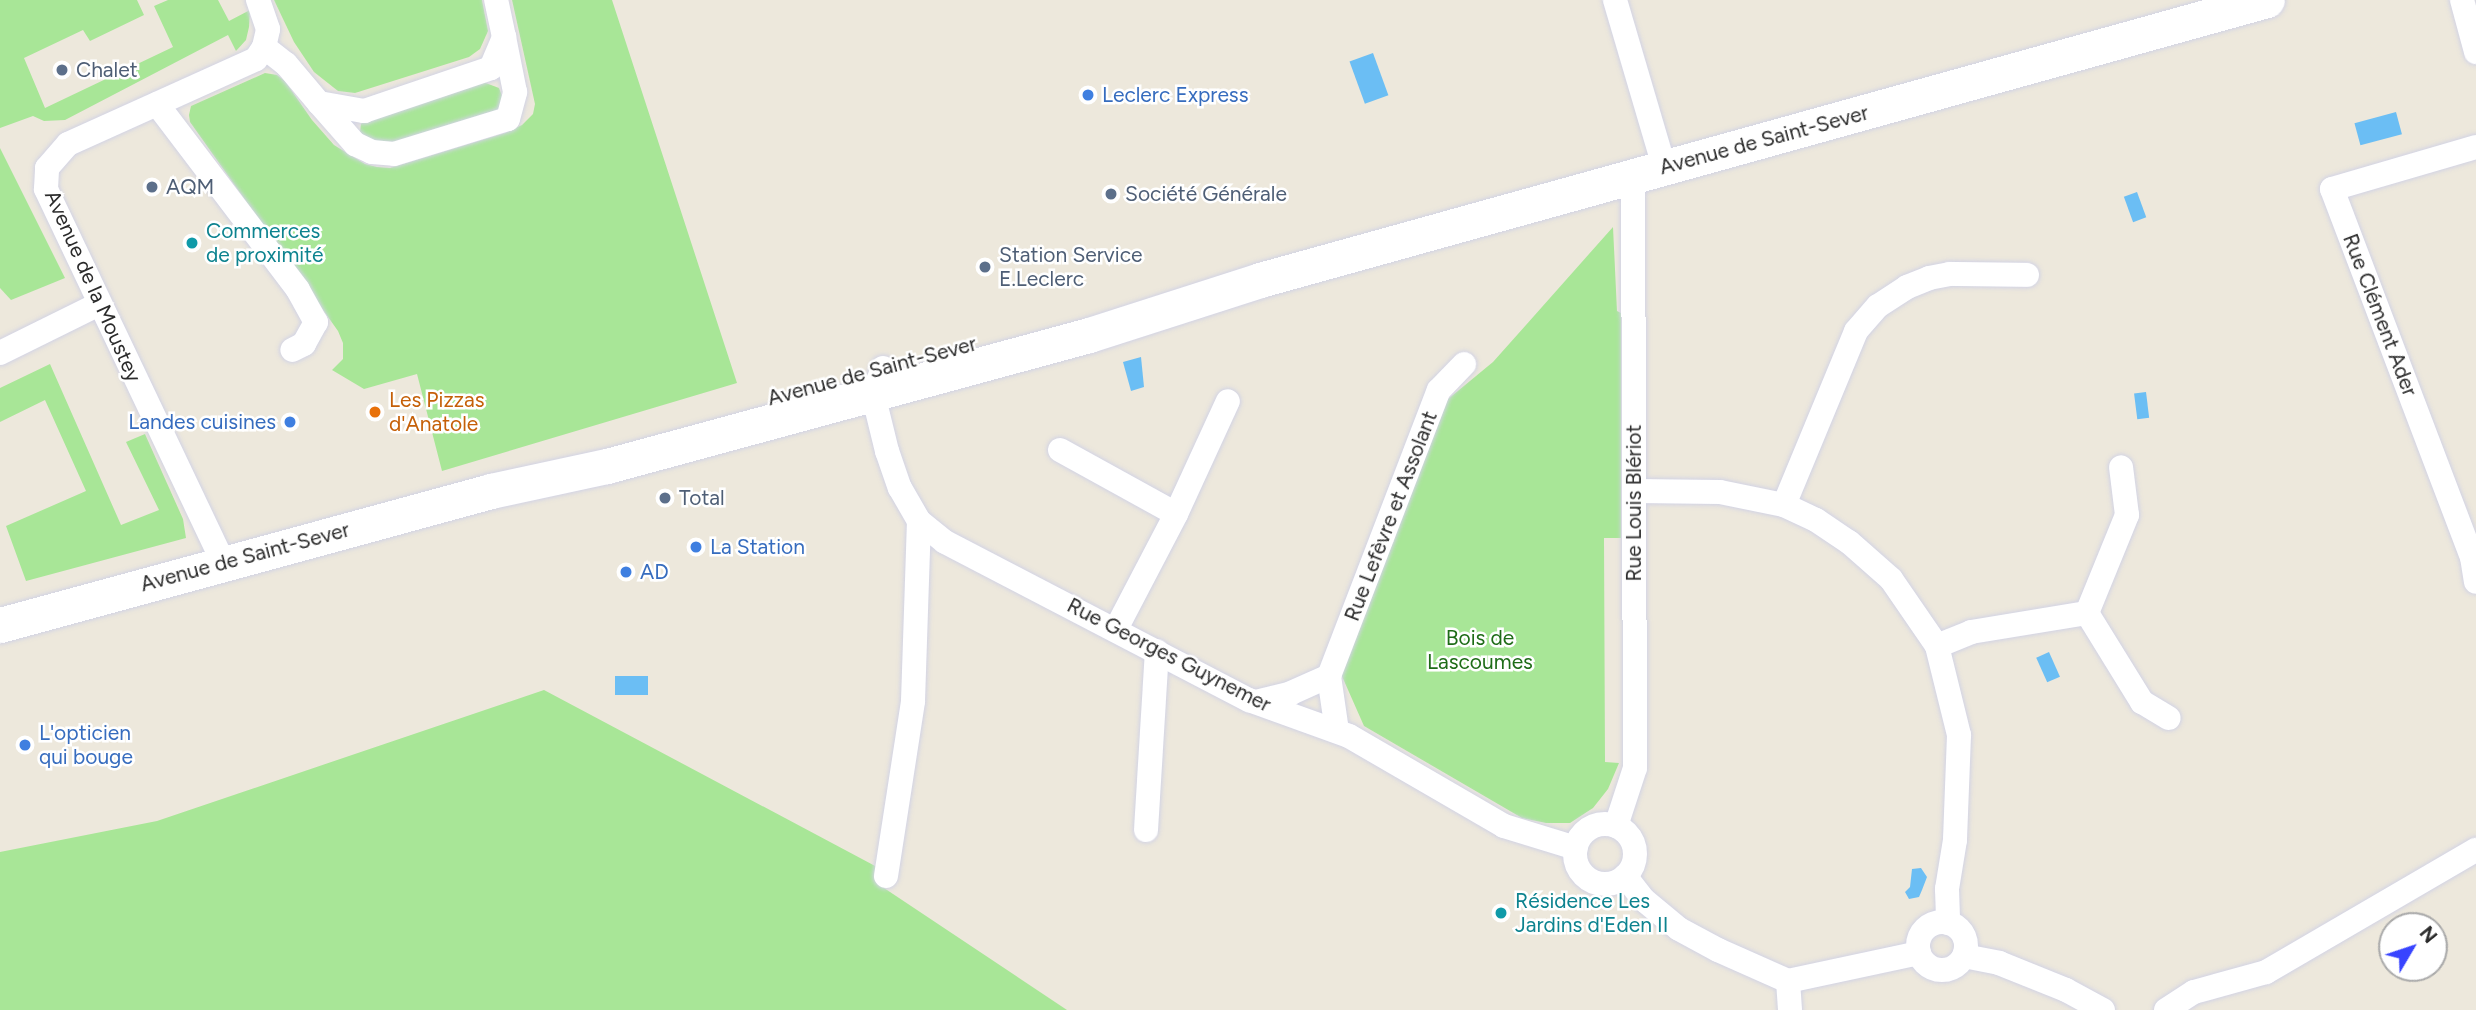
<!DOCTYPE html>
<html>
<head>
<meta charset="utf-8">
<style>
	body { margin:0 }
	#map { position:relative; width:2476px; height:1010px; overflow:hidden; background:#ede8dc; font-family:Figtree,sans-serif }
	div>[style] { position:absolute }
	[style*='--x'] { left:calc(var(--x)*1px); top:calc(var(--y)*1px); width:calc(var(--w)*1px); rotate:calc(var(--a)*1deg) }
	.green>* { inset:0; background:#a8e697 }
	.water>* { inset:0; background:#6bbef4; transform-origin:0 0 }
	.roads { filter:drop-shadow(0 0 2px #d2d3e4) drop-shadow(0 0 2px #d2d3e4) }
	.street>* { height:24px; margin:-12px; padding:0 12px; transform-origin:12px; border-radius:12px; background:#fff }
	.street>.ring { margin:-12px; padding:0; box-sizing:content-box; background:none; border:24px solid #fff; border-radius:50% }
	.secondary>* { height:35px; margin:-17.5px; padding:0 17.5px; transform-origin:17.5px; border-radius:17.5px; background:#fff }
	.dots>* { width:19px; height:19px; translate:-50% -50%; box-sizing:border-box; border:4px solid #fff; border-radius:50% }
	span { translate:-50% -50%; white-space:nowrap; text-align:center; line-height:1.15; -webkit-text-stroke:5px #fff; paint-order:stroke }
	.service-label { font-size:21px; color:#4e5e75 }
	.left { translate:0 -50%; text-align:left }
	.shop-label { font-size:21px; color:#366cbe }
	.right { translate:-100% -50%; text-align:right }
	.street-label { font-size:21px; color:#2b2b2b }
	.culture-label { font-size:21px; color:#0d838f }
	.food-label { font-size:21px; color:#c56008 }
	.park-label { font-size:21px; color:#1e6c17 }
	.north { position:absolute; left:2378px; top:912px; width:70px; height:70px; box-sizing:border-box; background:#fff; border:2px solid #aaa; border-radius:50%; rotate:51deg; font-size:19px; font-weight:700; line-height:28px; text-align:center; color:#2b2b2b }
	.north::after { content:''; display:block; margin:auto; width:24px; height:32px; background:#3844ff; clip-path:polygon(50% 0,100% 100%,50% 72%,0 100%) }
</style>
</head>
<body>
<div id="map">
	<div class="green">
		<i style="clip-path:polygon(0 0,137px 0,144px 15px,90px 41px,83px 30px,24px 58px,45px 108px,173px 47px,154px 6px,168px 0,218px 0,229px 21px,250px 10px,249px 27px,246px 40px,236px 51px,228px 35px,65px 120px,44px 121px,33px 116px,0 128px)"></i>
		<i style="clip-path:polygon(274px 0,482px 0,488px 31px,480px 49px,469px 57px,355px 93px,338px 91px,314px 72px,294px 42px)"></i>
		<i style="clip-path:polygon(512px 0,612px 0,737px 383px,442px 471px,417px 374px,364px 389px,332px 370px,343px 359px,343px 343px,338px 331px,190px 122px,189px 115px,191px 106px,265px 73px,277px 75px,285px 81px,312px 120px,334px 145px,365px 164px,377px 167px,390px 168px,505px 133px,522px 125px,533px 114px,535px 104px)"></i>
		<i style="clip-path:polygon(483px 82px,499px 88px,502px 96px,502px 106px,496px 114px,389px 146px,366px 139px,360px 132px,361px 124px,366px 118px)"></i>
		<i style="clip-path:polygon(0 148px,65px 278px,11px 300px,0 288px)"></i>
		<i style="clip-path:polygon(1613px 227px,1617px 311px,1621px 313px,1621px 538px,1604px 538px,1605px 762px,1619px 763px,1608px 789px,1593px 808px,1570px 823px,1546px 823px,1522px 818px,1364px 726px,1341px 674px,1442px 404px,1493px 362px)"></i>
		<i style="clip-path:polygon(50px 364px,121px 525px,159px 510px,126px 442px,145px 434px,183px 519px,186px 538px,26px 581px,6px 526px,86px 491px,45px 400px,0 422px,0 388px)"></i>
		<i style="clip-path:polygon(544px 690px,877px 867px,884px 888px,1067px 1010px,0 1010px,0 852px,157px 821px)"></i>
	</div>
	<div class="water">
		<i style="left:1373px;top:53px;width:45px;height:25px;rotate:70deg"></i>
		<i style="left:2396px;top:112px;width:23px;height:43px;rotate:75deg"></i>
		<i style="left:2137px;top:192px;width:27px;height:14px;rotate:70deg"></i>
		<i style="clip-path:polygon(1141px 357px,1144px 387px,1131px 391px,1123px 362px)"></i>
		<i style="left:2146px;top:392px;width:26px;height:12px;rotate:83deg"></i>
		<i style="left:2049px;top:652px;width:27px;height:14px;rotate:66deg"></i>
		<i style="left:615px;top:676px;width:33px;height:19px"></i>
		<i style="clip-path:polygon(1921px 868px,1927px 877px,1922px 890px,1919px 897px,1909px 899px,1905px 892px,1910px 887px,1912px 869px)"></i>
	</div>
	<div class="roads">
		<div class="street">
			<i style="--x:1615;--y:0;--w:174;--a:73.6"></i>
			<i style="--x:2462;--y:0;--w:54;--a:74.9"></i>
			<i style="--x:264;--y:47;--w:28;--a:38"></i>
			<i style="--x:286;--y:64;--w:51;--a:49.8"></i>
			<i style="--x:319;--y:103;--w:46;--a:10.1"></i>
			<i style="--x:364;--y:111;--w:134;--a:-18.7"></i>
			<i style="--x:491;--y:68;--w:34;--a:-67"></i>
			<i style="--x:504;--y:37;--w:38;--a:-102"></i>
			<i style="--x:319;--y:103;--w:55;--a:48.7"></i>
			<i style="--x:355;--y:144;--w:19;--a:25"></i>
			<i style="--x:372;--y:152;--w:22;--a:5"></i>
			<i style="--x:394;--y:154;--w:119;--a:-17.1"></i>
			<i style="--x:508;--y:119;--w:28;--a:-75"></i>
			<i style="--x:515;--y:92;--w:56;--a:-101.3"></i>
			<i style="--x:157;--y:104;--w:233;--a:52.8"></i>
			<i style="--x:298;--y:290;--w:37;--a:61"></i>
			<i style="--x:316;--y:322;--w:25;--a:119"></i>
			<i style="--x:304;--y:344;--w:13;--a:153"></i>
			<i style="--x:2476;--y:147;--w:150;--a:163.7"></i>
			<i style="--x:2332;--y:189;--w:394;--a:69.2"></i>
			<i style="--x:2472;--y:557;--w:25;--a:81"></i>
			<i style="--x:0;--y:353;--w:110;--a:-26.3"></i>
			<i style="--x:883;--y:368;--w:28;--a:111"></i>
			<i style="--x:873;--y:394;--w:59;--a:76.2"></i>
			<i style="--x:887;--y:451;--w:39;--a:71"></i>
			<i style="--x:900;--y:488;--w:38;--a:60"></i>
			<i style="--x:919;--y:521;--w:33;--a:39"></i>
			<i style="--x:945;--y:542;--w:343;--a:27.5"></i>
			<i style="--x:1249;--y:700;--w:106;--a:19.8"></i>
			<i style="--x:1349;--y:736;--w:179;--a:30.1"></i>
			<i style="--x:1504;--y:826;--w:75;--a:17"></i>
			<i style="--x:1060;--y:450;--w:132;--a:28.9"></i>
			<i style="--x:1635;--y:491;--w:85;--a:0.7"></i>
			<i style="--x:1720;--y:492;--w:65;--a:11.5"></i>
			<i style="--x:1784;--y:505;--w:35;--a:25"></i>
			<i style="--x:1816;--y:520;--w:40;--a:34"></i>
			<i style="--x:1849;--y:542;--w:56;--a:41.4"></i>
			<i style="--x:1891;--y:579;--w:81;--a:55.5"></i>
			<i style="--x:1937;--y:646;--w:92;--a:76.1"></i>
			<i style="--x:1959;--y:735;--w:105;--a:92.2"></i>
			<i style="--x:1955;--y:840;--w:50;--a:99.3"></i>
			<i style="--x:1947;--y:889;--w:34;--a:88"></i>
			<i style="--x:1784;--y:505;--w:188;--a:-67.5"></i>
			<i style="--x:1856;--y:331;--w:33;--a:-49"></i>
			<i style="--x:1878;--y:306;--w:35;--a:-33"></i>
			<i style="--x:1907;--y:287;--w:24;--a:-22"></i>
			<i style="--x:1929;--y:278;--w:20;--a:-11"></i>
			<i style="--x:1949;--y:274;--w:78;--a:0.7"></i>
			<i style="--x:223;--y:562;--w:413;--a:-115.4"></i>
			<i style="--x:46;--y:189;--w:21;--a:-87"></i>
			<i style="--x:47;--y:168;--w:32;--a:-49"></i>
			<i style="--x:68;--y:144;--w:206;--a:-24.3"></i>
			<i style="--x:256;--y:59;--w:14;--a:-56"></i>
			<i style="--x:264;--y:47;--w:18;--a:-77"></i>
			<i style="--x:268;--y:29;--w:31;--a:-109"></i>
			<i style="--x:2087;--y:613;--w:105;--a:58.3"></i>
			<i style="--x:2142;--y:702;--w:31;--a:31"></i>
			<i style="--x:1116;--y:629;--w:130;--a:-62.4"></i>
			<i style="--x:1176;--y:514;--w:124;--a:-65.3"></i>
			<i style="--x:1937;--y:646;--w:37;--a:-22"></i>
			<i style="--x:1971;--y:632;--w:118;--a:-9.3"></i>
			<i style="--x:2087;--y:613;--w:106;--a:-67.8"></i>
			<i style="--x:2127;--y:515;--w:48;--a:-97.1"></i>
			<i style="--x:1256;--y:702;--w:36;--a:-14"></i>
			<i style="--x:1291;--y:693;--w:42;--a:-24.1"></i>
			<i style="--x:1337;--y:731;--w:56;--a:-98.3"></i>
			<i style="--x:1329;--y:676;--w:306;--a:-69"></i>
			<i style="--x:1439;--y:390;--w:36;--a:-46"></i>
			<i class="ring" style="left:1575px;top:824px;width:36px;height:36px"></i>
			<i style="--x:1616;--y:826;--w:61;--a:-71.9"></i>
			<i style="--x:1635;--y:768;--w:592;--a:-90.19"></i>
			<i style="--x:1146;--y:830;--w:179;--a:-86.5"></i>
			<i style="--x:886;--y:876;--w:177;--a:-81.2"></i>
			<i style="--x:913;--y:701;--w:180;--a:-88.1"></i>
			<i style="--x:1625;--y:876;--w:31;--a:52"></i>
			<i style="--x:1644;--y:900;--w:45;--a:39.6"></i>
			<i style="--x:1679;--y:929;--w:44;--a:28.3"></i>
			<i style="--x:1718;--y:950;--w:77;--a:23.9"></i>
			<i style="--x:1788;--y:981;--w:134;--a:-12.1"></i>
			<i class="ring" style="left:1918px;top:922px;width:24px;height:24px"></i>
			<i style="--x:1964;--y:956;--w:36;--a:11"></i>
			<i style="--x:1999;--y:963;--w:72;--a:21.9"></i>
			<i style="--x:2066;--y:990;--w:42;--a:28.4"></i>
			<i style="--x:1788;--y:981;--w:29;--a:86"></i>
			<i style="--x:2166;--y:1010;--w:33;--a:-33"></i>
			<i style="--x:2194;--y:992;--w:75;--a:-15.5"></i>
			<i style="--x:2266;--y:972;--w:243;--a:-30.2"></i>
		</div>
		<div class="secondary">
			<i style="--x:0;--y:625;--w:509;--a:-15.26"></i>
			<i style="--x:491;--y:491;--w:119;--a:-12.2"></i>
			<i style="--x:607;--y:466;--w:499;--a:-15.2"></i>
			<i style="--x:1089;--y:335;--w:180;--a:-17.8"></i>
			<i style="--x:1260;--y:280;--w:1045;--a:-15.54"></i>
		</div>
	</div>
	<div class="dots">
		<i style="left:62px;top:70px;background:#5c6f8a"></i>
		<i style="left:1088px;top:95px;background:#3f7fe0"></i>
		<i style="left:152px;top:187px;background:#5c6f8a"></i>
		<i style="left:1111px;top:194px;background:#5c6f8a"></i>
		<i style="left:192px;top:243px;background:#0f9aa8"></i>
		<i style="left:985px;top:267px;background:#5c6f8a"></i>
		<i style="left:375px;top:412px;background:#e8710a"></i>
		<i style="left:290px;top:422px;background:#3f7fe0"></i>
		<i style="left:665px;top:498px;background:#5c6f8a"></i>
		<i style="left:696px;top:547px;background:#3f7fe0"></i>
		<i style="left:626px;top:572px;background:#3f7fe0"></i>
		<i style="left:25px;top:745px;background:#3f7fe0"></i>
		<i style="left:1501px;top:913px;background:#0f9aa8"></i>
	</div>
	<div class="service-label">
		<span class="left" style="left:76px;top:70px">Chalet</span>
		<span class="left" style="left:166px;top:187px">AQM</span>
		<span class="left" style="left:1125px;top:194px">Société Générale</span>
		<span class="left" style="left:999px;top:267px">Station Service<br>E.Leclerc</span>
		<span class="left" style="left:679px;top:498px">Total</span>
	</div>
	<div class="shop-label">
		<span class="left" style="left:1102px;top:95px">Leclerc Express</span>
		<span class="right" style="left:276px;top:422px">Landes cuisines</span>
		<span class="left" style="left:710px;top:547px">La Station</span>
		<span class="left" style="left:640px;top:572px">AD</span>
		<span class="left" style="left:39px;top:745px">L'opticien<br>qui bouge</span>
	</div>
	<div class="street-label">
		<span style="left:1764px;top:140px;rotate:-15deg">Avenue de Saint-Sever</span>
		<span style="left:93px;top:286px;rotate:66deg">Avenue de la Moustey</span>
		<span style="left:2380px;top:315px;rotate:69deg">Rue Clément Ader</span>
		<span style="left:872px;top:371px;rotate:-15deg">Avenue de Saint-Sever</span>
		<span style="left:1634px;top:503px;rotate:-90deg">Rue Louis Blériot</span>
		<span style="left:1391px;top:516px;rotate:-69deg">Rue Lefèvre et Assolant</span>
		<span style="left:245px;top:557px;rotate:-15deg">Avenue de Saint-Sever</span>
		<span style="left:1169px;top:655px;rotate:27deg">Rue Georges Guynemer</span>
	</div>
	<div class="culture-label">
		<span class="left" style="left:206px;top:243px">Commerces<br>de proximité</span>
		<span class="left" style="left:1515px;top:913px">Résidence Les<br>Jardins d'Eden II</span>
	</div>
	<div class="food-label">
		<span class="left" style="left:389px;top:412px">Les Pizzas<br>d'Anatole</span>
	</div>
	<div class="park-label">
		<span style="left:1480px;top:650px">Bois de<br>Lascoumes</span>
	</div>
	<div class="north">N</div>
</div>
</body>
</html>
